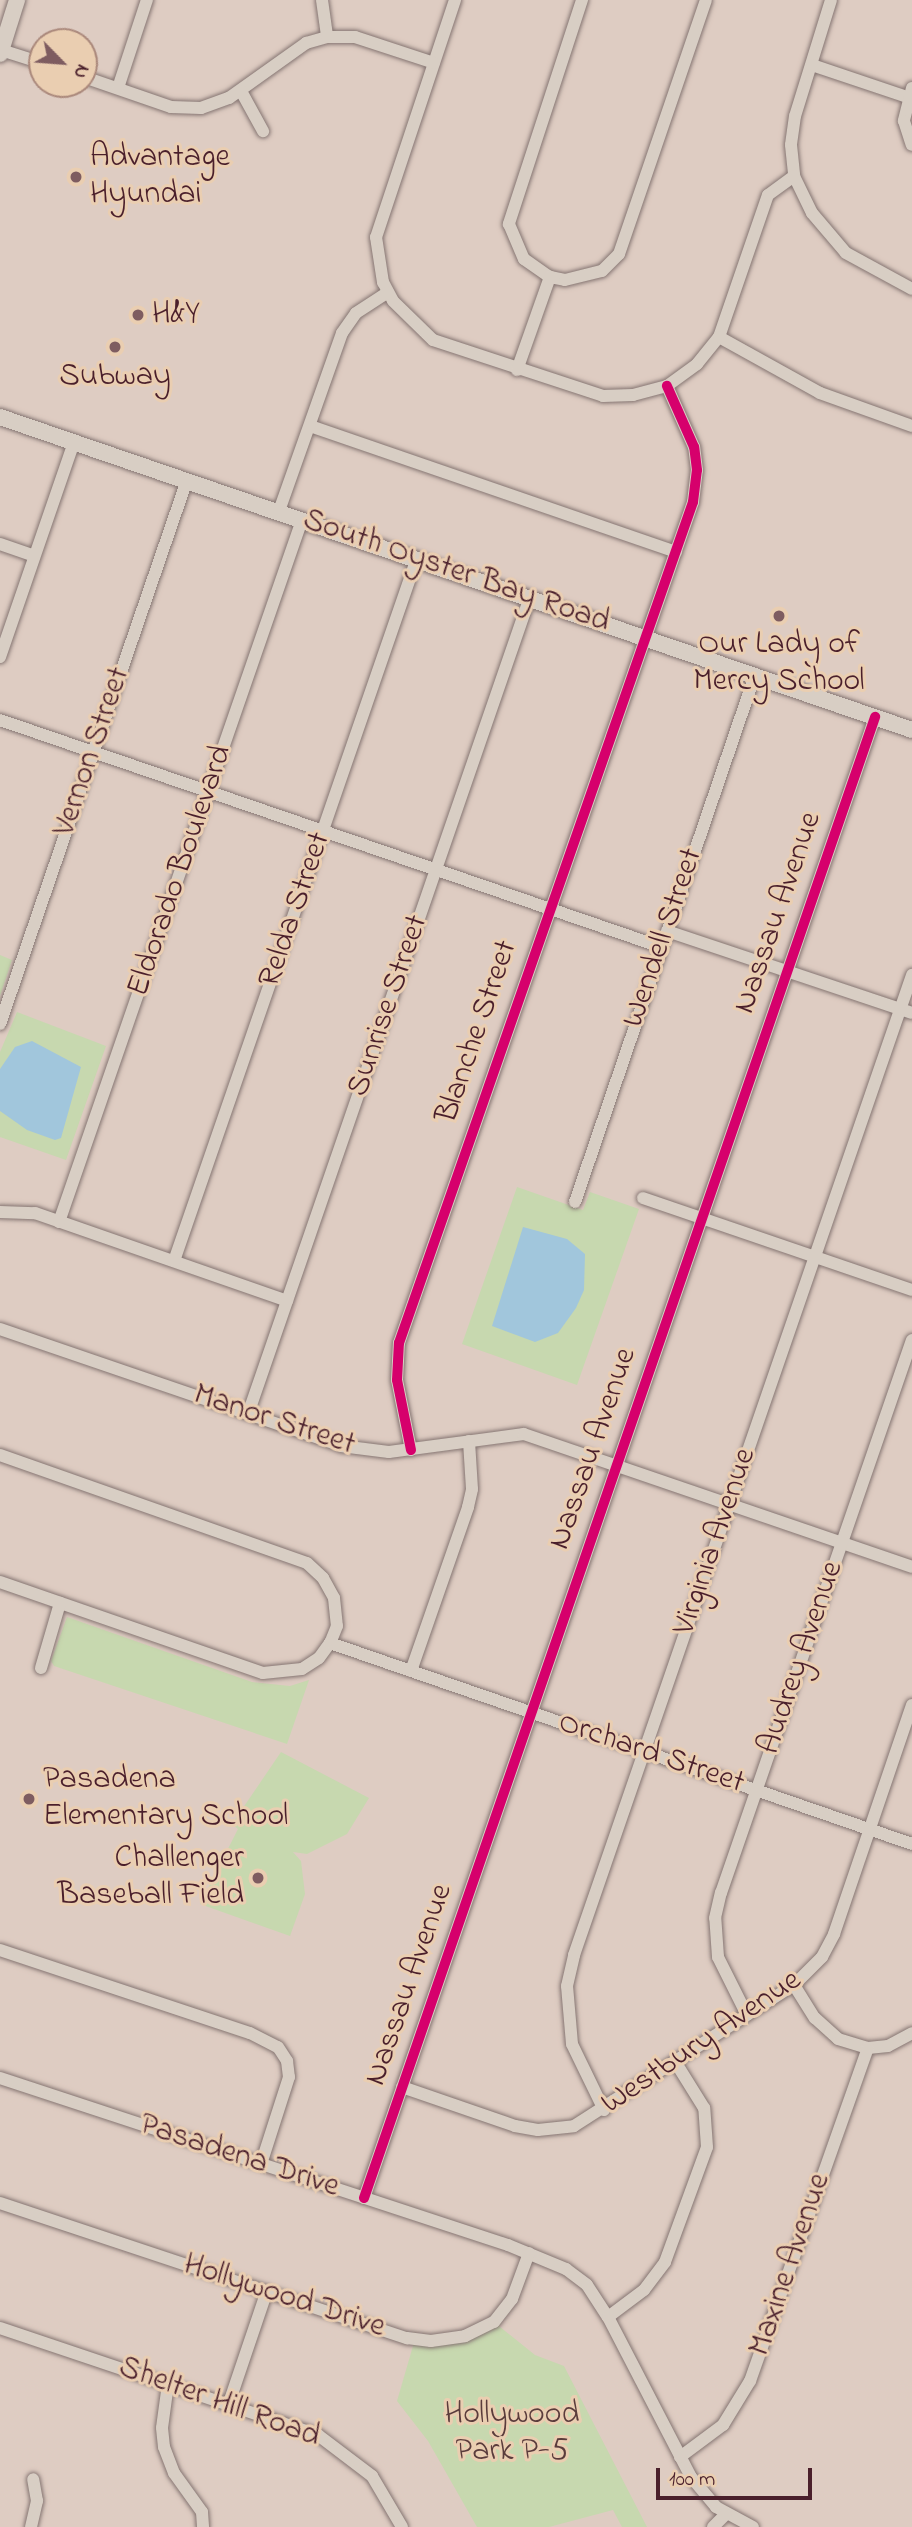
<!DOCTYPE html>
<html>
<head>
<meta charset="utf-8">
<style>
	body { margin:0 }
	#map { position:relative; width:912px; height:2527px; overflow:hidden; background:#deccc2; font-family:"Indie Flower",sans-serif }
	div>[style] { position:absolute }
	[style*='--x'] { left:calc(var(--x)*1px); top:calc(var(--y)*1px); width:calc(var(--w)*1px); rotate:calc(var(--a)*1deg) }
	.green>* { inset:0; background:#c7d8af }
	.water>* { inset:0; background:#a1c6dc }
	.roads { filter:drop-shadow(0 0 2px #857572) drop-shadow(0 0 2px #857572) }
	.minor>* { height:12px; margin:-6px; padding:0 6px; transform-origin:6px; border-radius:6px; background:#d8cec4 }
	.major>* { height:16px; margin:-8px; padding:0 8px; transform-origin:8px; border-radius:8px; background:#d8cec4 }
	.cycleway>* { height:10px; margin:-5px; padding:0 5px; transform-origin:5px; border-radius:5px; background:#d6006c }
	.dots>* { width:19px; height:19px; translate:-50% -50%; box-sizing:border-box; border:4px solid #eaceb1; border-radius:50% }
	span { translate:-50% -50%; white-space:nowrap; text-align:center; line-height:1.15; -webkit-text-stroke:6px #eaceb1; paint-order:stroke }
	.poi-label { font-size:32px; color:#4a1f2b }
	.left { translate:0 -50%; text-align:left }
	.right { translate:-100% -50%; text-align:right }
	.street-label { font-size:32px; color:#4a1f2b }
	.park-label { font-size:32px; color:#5a3c3c }
	.north { position:absolute; left:28px; top:28px; width:70px; height:70px; box-sizing:border-box; background:#eaceb1; border:2px solid #aa887b; border-radius:50%; rotate:115deg; font-size:19px; font-weight:700; line-height:28px; text-align:center; color:#4a1f2b }
	.north::after { content:''; display:block; margin:auto; width:24px; height:32px; background:#7e5c60; clip-path:polygon(50% 0,100% 100%,50% 72%,0 100%) }
	.scale { position:absolute; left:656px; top:2468px; width:156px; height:32px; box-sizing:border-box; border:4px solid #4a1f2b; border-top:0; padding-left:9px; font-size:21px; line-height:24px; white-space:nowrap; color:#4a1f2b; -webkit-text-stroke:5px #eaceb1; paint-order:stroke }
</style>
</head>
<body>
<div id="map">
	<div class="green">
		<i style="clip-path:polygon(0 955px,12px 960px,0 996px)"></i>
		<i style="clip-path:polygon(17px 1012px,106px 1046px,66px 1160px,0 1137px,0 1052px)"></i>
		<i style="clip-path:polygon(517px 1187px,583px 1210px,590px 1192px,639px 1209px,577px 1385px,462px 1344px)"></i>
		<i style="clip-path:polygon(67px 1617px,252px 1682px,290px 1686px,309px 1680px,287px 1744px,54px 1666px,51px 1661px)"></i>
		<i style="clip-path:polygon(281px 1752px,369px 1798px,347px 1834px,307px 1854px,293px 1852px,301px 1861px,305px 1894px,290px 1936px,200px 1904px,238px 1829px,232px 1824px)"></i>
		<i style="clip-path:polygon(494px 2322px,535px 2355px,564px 2366px,647px 2527px,622px 2527px,613px 2510px,549px 2527px,477px 2527px,428px 2441px,397px 2401px,415px 2339px,431px 2341px)"></i>
	</div>
	<div class="water">
		<i style="clip-path:polygon(32px 1041px,81px 1067px,61px 1138px,55px 1140px,27px 1130px,0 1111px,0 1069px,15px 1047px)"></i>
		<i style="clip-path:polygon(523px 1227px,567px 1239px,585px 1254px,584px 1290px,576px 1308px,558px 1333px,535px 1342px,492px 1326px)"></i>
	</div>
	<div class="roads">
		<div class="minor">
			<i style="--x:322;--y:0;--w:37;--a:82"></i>
			<i style="--x:455;--y:0;--w:250;--a:108.4"></i>
			<i style="--x:376;--y:237;--w:46;--a:81.2"></i>
			<i style="--x:383;--y:282;--w:21;--a:62"></i>
			<i style="--x:393;--y:301;--w:56;--a:44.3"></i>
			<i style="--x:433;--y:340;--w:179;--a:18.2"></i>
			<i style="--x:603;--y:396;--w:30;--a:-2"></i>
			<i style="--x:633;--y:395;--w:35;--a:-15"></i>
			<i style="--x:667;--y:386;--w:37;--a:-36"></i>
			<i style="--x:697;--y:364;--w:35;--a:-51"></i>
			<i style="--x:719;--y:337;--w:150;--a:-71"></i>
			<i style="--x:768;--y:195;--w:32;--a:-36"></i>
			<i style="--x:582;--y:0;--w:236;--a:108.1"></i>
			<i style="--x:509;--y:224;--w:38;--a:67"></i>
			<i style="--x:524;--y:259;--w:32;--a:35"></i>
			<i style="--x:550;--y:277;--w:15;--a:11"></i>
			<i style="--x:565;--y:280;--w:38;--a:-14"></i>
			<i style="--x:602;--y:271;--w:24;--a:-45"></i>
			<i style="--x:619;--y:254;--w:268;--a:-71.1"></i>
			<i style="--x:831;--y:0;--w:121;--a:107.2"></i>
			<i style="--x:795;--y:116;--w:29;--a:98"></i>
			<i style="--x:791;--y:145;--w:31;--a:84"></i>
			<i style="--x:794;--y:176;--w:41;--a:64.1"></i>
			<i style="--x:812;--y:213;--w:52;--a:49.6"></i>
			<i style="--x:846;--y:253;--w:75;--a:28.6"></i>
			<i style="--x:1;--y:50;--w:43;--a:17.6"></i>
			<i style="--x:812;--y:65;--w:100;--a:18.6"></i>
			<i style="--x:84;--y:77;--w:92;--a:19"></i>
			<i style="--x:171;--y:107;--w:30;--a:2"></i>
			<i style="--x:201;--y:108;--w:30;--a:-20"></i>
			<i style="--x:229;--y:98;--w:95;--a:-35.5"></i>
			<i style="--x:306;--y:43;--w:22;--a:-16"></i>
			<i style="--x:327;--y:37;--w:28;--a:0"></i>
			<i style="--x:355;--y:37;--w:83;--a:18.2"></i>
			<i style="--x:118;--y:88;--w:93;--a:-71.8"></i>
			<i style="--x:912;--y:88;--w:34;--a:104"></i>
			<i style="--x:904;--y:121;--w:25;--a:72"></i>
			<i style="--x:241;--y:91;--w:46;--a:61.2"></i>
			<i style="--x:719;--y:337;--w:115;--a:29"></i>
			<i style="--x:820;--y:393;--w:98;--a:19.7"></i>
			<i style="--x:517;--y:370;--w:99;--a:-70.5"></i>
			<i style="--x:310;--y:426;--w:387;--a:19"></i>
			<i style="--x:279;--y:511;--w:189;--a:-70.5"></i>
			<i style="--x:342;--y:333;--w:24;--a:-55"></i>
			<i style="--x:356;--y:313;--w:38;--a:-33"></i>
			<i style="--x:0;--y:544;--w:36;--a:19"></i>
			<i style="--x:0;--y:657;--w:227;--a:-71"></i>
			<i style="--x:0;--y:720;--w:699;--a:18.95"></i>
			<i style="--x:667;--y:931;--w:258;--a:18.5"></i>
			<i style="--x:0;--y:1024;--w:575;--a:-71.03"></i>
			<i style="--x:643;--y:1198;--w:284;--a:18.9"></i>
			<i style="--x:575;--y:1202;--w:557;--a:-71.14"></i>
			<i style="--x:0;--y:1212;--w:35;--a:2"></i>
			<i style="--x:35;--y:1213;--w:267;--a:19.2"></i>
			<i style="--x:59;--y:1222;--w:743;--a:-70.91"></i>
			<i style="--x:174;--y:1261;--w:744;--a:-70.93"></i>
			<i style="--x:0;--y:1329;--w:361;--a:18.9"></i>
			<i style="--x:341;--y:1446;--w:48;--a:7.1"></i>
			<i style="--x:389;--y:1452;--w:136;--a:-7.6"></i>
			<i style="--x:524;--y:1434;--w:410;--a:18.9"></i>
			<i style="--x:248;--y:1414;--w:864;--a:-70.96"></i>
			<i style="--x:411;--y:1450;--w:71;--a:-101.3"></i>
			<i style="--x:397;--y:1380;--w:37;--a:-87"></i>
			<i style="--x:399;--y:1343;--w:891;--a:-70.73"></i>
			<i style="--x:693;--y:502;--w:32;--a:-83"></i>
			<i style="--x:697;--y:470;--w:23;--a:-97"></i>
			<i style="--x:694;--y:447;--w:67;--a:-113.9"></i>
			<i style="--x:0;--y:1455;--w:325;--a:19.4"></i>
			<i style="--x:307;--y:1563;--w:22;--a:43"></i>
			<i style="--x:323;--y:1578;--w:23;--a:61"></i>
			<i style="--x:334;--y:1598;--w:28;--a:84"></i>
			<i style="--x:337;--y:1626;--w:18;--a:112"></i>
			<i style="--x:0;--y:1582;--w:278;--a:19.1"></i>
			<i style="--x:263;--y:1673;--w:39;--a:-6"></i>
			<i style="--x:302;--y:1669;--w:20;--a:-33"></i>
			<i style="--x:319;--y:1658;--w:19;--a:-54"></i>
			<i style="--x:330;--y:1643;--w:616;--a:19.05"></i>
			<i style="--x:41;--y:1668;--w:68;--a:-73.7"></i>
			<i style="--x:411;--y:1671;--w:174;--a:-70.8"></i>
			<i style="--x:468;--y:1507;--w:18;--a:-77"></i>
			<i style="--x:472;--y:1489;--w:48;--a:-93.6"></i>
			<i style="--x:0;--y:1950;--w:263;--a:18.4"></i>
			<i style="--x:250;--y:2033;--w:31;--a:27"></i>
			<i style="--x:278;--y:2047;--w:17;--a:57"></i>
			<i style="--x:287;--y:2061;--w:16;--a:83"></i>
			<i style="--x:289;--y:2077;--w:91;--a:107.8"></i>
			<i style="--x:794;--y:1985;--w:39;--a:58"></i>
			<i style="--x:815;--y:2018;--w:31;--a:42"></i>
			<i style="--x:838;--y:2039;--w:31;--a:17"></i>
			<i style="--x:868;--y:2048;--w:20;--a:-6"></i>
			<i style="--x:888;--y:2046;--w:27;--a:-28"></i>
			<i style="--x:747;--y:2015;--w:65;--a:-116.6"></i>
			<i style="--x:718;--y:1957;--w:39;--a:-94"></i>
			<i style="--x:715;--y:1918;--w:26;--a:-77"></i>
			<i style="--x:721;--y:1893;--w:585;--a:-70.95"></i>
			<i style="--x:0;--y:2078;--w:535;--a:18.2"></i>
			<i style="--x:508;--y:2245;--w:63;--a:22.5"></i>
			<i style="--x:566;--y:2269;--w:26;--a:37"></i>
			<i style="--x:587;--y:2285;--w:38;--a:57"></i>
			<i style="--x:608;--y:2317;--w:180;--a:62.6"></i>
			<i style="--x:691;--y:2477;--w:39;--a:50"></i>
			<i style="--x:716;--y:2507;--w:42;--a:28.4"></i>
			<i style="--x:402;--y:2087;--w:120;--a:19"></i>
			<i style="--x:515;--y:2126;--w:23;--a:10"></i>
			<i style="--x:538;--y:2130;--w:36;--a:-6"></i>
			<i style="--x:574;--y:2126;--w:261;--a:-32.7"></i>
			<i style="--x:794;--y:1985;--w:40;--a:-45"></i>
			<i style="--x:822;--y:1957;--w:26;--a:-62"></i>
			<i style="--x:834;--y:1934;--w:242;--a:-71.2"></i>
			<i style="--x:604;--y:2110;--w:73;--a:-115.9"></i>
			<i style="--x:572;--y:2044;--w:58;--a:-94.9"></i>
			<i style="--x:567;--y:1986;--w:32;--a:-77"></i>
			<i style="--x:574;--y:1955;--w:1037;--a:-70.97"></i>
			<i style="--x:364;--y:2198;--w:1567;--a:-70.96"></i>
			<i style="--x:0;--y:2203;--w:429;--a:18.4"></i>
			<i style="--x:407;--y:2338;--w:24;--a:7"></i>
			<i style="--x:431;--y:2341;--w:34;--a:-8"></i>
			<i style="--x:465;--y:2336;--w:32;--a:-26"></i>
			<i style="--x:494;--y:2322;--w:29;--a:-52"></i>
			<i style="--x:512;--y:2299;--w:49;--a:-69.7"></i>
			<i style="--x:608;--y:2317;--w:45;--a:-36.9"></i>
			<i style="--x:644;--y:2290;--w:35;--a:-53"></i>
			<i style="--x:665;--y:2262;--w:122;--a:-69.9"></i>
			<i style="--x:707;--y:2147;--w:39;--a:-94"></i>
			<i style="--x:704;--y:2108;--w:53;--a:-121.9"></i>
			<i style="--x:0;--y:2328;--w:336;--a:18.6"></i>
			<i style="--x:318;--y:2435;--w:68;--a:37.2"></i>
			<i style="--x:372;--y:2476;--w:59;--a:59.5"></i>
			<i style="--x:168;--y:2384;--w:44;--a:97.8"></i>
			<i style="--x:162;--y:2428;--w:19;--a:84"></i>
			<i style="--x:164;--y:2447;--w:28;--a:69"></i>
			<i style="--x:174;--y:2473;--w:48;--a:54.3"></i>
			<i style="--x:202;--y:2512;--w:15;--a:86"></i>
			<i style="--x:229;--y:2403;--w:118;--a:-71.3"></i>
			<i style="--x:680;--y:2457;--w:54;--a:-36.7"></i>
			<i style="--x:723;--y:2425;--w:52;--a:-58.5"></i>
			<i style="--x:750;--y:2381;--w:353;--a:-70.5"></i>
			<i style="--x:31;--y:2527;--w:27;--a:-77"></i>
			<i style="--x:37;--y:2501;--w:22;--a:-100"></i>
			<i style="--x:713;--y:2527;--w:18;--a:-45"></i>
		</div>
		<div class="major">
			<i style="--x:0;--y:54;--w:57;--a:-72.5"></i>
			<i style="--x:0;--y:417;--w:964;--a:18.94"></i>
		</div>
	</div>
	<div class="cycleway">
		<i style="--x:411;--y:1450;--w:71;--a:-101.3"></i>
		<i style="--x:397;--y:1380;--w:37;--a:-87"></i>
		<i style="--x:399;--y:1343;--w:891;--a:-70.73"></i>
		<i style="--x:693;--y:502;--w:32;--a:-83"></i>
		<i style="--x:697;--y:470;--w:23;--a:-97"></i>
		<i style="--x:694;--y:447;--w:67;--a:-113.9"></i>
		<i style="--x:364;--y:2198;--w:1567;--a:-70.96"></i>
	</div>
	<div class="dots">
		<i style="left:76px;top:177px;background:#7e5c60"></i>
		<i style="left:138px;top:315px;background:#7e5c60"></i>
		<i style="left:115px;top:347px;background:#7e5c60"></i>
		<i style="left:779px;top:616px;background:#7e5c60"></i>
		<i style="left:29px;top:1799px;background:#7e5c60"></i>
		<i style="left:258px;top:1878px;background:#7e5c60"></i>
	</div>
	<div class="poi-label">
		<span class="left" style="left:90px;top:177px">Advantage<br>Hyundai</span>
		<span class="left" style="left:152px;top:315px">H&amp;Y</span>
		<span style="left:115px;top:377px">Subway</span>
		<span style="left:779px;top:664px">Our Lady of<br>Mercy School</span>
		<span class="left" style="left:43px;top:1799px">Pasadena<br>Elementary School</span>
		<span class="right" style="left:244px;top:1878px">Challenger<br>Baseball Field</span>
	</div>
	<div class="street-label">
		<span style="left:456px;top:572px;rotate:19deg">South Oyster Bay Road</span>
		<span style="left:93px;top:752px;rotate:-71deg">Vernon Street</span>
		<span style="left:181px;top:871px;rotate:-71deg">Eldorado Boulevard</span>
		<span style="left:296px;top:910px;rotate:-71deg">Relda Street</span>
		<span style="left:779px;top:913px;rotate:-71deg">Nassau Avenue</span>
		<span style="left:664px;top:938px;rotate:-71deg">Wendell Street</span>
		<span style="left:389px;top:1006px;rotate:-71deg">Sunrise Street</span>
		<span style="left:478px;top:1032px;rotate:-71deg">Blanche Street</span>
		<span style="left:274px;top:1421px;rotate:18deg">Manor Street</span>
		<span style="left:594px;top:1449px;rotate:-71deg">Nassau Avenue</span>
		<span style="left:716px;top:1542px;rotate:-71deg">Virginia Avenue</span>
		<span style="left:802px;top:1658px;rotate:-71deg">Audrey Avenue</span>
		<span style="left:651px;top:1754px;rotate:19deg">Orchard Street</span>
		<span style="left:410px;top:1985px;rotate:-71deg">Nassau Avenue</span>
		<span style="left:702px;top:2043px;rotate:-34deg">Westbury Avenue</span>
		<span style="left:239px;top:2157px;rotate:18deg">Pasadena Drive</span>
		<span style="left:791px;top:2265px;rotate:-71deg">Maxine Avenue</span>
		<span style="left:284px;top:2297px;rotate:18deg">Hollywood Drive</span>
		<span style="left:219px;top:2403px;rotate:20deg">Shelter Hill Road</span>
	</div>
	<div class="park-label">
		<span style="left:512px;top:2434px">Hollywood<br>Park P-5</span>
	</div>
	<div class="north">N</div>
	<div class="scale">100 m</div>
</div>
</body>
</html>
